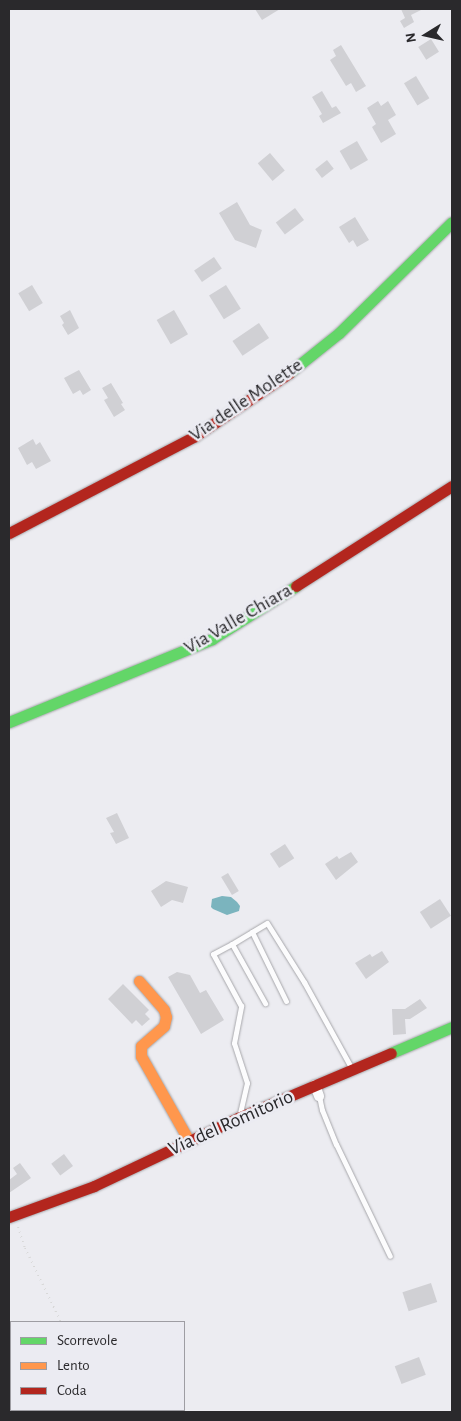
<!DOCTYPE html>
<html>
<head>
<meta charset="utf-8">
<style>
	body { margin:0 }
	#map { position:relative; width:461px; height:1421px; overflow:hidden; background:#ececf1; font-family:"Alegreya Sans",sans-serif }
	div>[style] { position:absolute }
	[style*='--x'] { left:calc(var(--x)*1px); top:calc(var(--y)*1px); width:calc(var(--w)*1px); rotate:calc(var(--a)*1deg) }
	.water>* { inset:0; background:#7bb4be }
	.building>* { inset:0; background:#d0d0d4; transform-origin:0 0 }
	.path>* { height:2px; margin-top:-1px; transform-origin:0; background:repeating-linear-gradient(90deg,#d8d8d8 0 1px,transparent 0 5px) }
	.roads { filter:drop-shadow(0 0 1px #a7a7ab) drop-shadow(0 0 1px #a7a7ab) }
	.lane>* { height:5px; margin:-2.5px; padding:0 2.5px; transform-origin:2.5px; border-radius:2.5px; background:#fcfcfd }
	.street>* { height:10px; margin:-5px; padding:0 5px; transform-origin:5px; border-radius:5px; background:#fcfcfd }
	.fast>* { height:11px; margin:-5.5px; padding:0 5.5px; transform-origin:5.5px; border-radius:5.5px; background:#63d668 }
	.slow>* { height:11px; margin:-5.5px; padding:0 5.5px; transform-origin:5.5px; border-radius:5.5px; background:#ff974d }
	.jam>* { height:11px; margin:-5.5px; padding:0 5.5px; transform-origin:5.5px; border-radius:5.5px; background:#b3261e }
	span { translate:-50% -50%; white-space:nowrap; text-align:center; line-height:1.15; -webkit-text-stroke:5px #ebebf2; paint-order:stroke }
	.street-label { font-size:20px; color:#2a292c }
	.frame { position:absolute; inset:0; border:10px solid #2a292c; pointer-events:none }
	.legend { position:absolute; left:10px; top:1321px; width:175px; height:90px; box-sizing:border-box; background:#ebebf2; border:1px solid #9e9da3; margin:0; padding:6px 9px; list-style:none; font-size:15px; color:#2a292c }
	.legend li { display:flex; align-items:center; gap:10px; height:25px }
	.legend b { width:25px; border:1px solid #9e9da3 }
	.north { position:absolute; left:401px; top:10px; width:50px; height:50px; -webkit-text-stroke:4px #ebebf2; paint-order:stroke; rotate:260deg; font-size:14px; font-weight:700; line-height:20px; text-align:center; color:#2a292c }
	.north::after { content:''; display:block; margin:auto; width:18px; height:22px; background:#2a292c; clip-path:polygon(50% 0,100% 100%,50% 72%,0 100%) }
</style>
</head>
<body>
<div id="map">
	<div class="water">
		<i style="clip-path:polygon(222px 896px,231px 897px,237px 902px,240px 906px,239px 911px,227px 915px,213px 909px,211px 907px,212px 899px)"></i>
	</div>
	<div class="building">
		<i style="clip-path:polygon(255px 9px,280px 9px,262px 20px)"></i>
		<i style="clip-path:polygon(401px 9px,423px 9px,411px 15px,414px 22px,404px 28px,400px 21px,405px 18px)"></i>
		<i style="left:431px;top:39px;width:15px;height:15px;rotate:58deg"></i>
		<i style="clip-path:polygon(341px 45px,366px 86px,356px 92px,351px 83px,346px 86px,330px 60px,336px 56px,333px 50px)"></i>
		<i style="left:416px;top:76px;width:26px;height:14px;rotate:59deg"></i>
		<i style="clip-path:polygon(322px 91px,332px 108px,336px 106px,341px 113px,323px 123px,319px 116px,322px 114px,312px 97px)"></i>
		<i style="clip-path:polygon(378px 101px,381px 106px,388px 101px,396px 115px,388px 120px,396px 134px,381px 143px,372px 127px,376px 124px,367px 108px)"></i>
		<i style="left:357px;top:141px;width:22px;height:20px;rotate:60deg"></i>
		<i style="left:270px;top:153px;width:23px;height:16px;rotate:50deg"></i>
		<i style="left:327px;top:160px;width:11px;height:15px;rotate:52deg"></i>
		<i style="clip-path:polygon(237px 202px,250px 225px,262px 230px,256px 248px,235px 240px,219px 213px)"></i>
		<i style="left:295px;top:208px;width:15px;height:24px;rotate:53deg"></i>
		<i style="clip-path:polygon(355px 217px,369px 240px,357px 247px,353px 240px,349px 243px,339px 227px)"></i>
		<i style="left:214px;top:257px;width:14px;height:24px;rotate:56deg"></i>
		<i style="left:32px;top:285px;width:21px;height:16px;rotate:59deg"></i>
		<i style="left:226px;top:285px;width:28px;height:20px;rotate:58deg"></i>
		<i style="clip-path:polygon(70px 310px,79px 328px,68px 335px,62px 325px,64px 323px,60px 316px)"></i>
		<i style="left:174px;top:310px;width:28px;height:20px;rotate:60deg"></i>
		<i style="left:259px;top:323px;width:18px;height:32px;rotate:56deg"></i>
		<i style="clip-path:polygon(79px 370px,91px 390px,83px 395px,80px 390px,73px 394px,64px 378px)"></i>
		<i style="clip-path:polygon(111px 383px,123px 403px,121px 404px,125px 410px,114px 417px,104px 400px,108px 398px,102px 388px)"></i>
		<i style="clip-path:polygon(33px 439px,36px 445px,40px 442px,51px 461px,36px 469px,32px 462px,27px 465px,18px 448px)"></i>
		<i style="clip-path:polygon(117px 813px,129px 838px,116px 844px,110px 833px,114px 832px,106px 818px)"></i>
		<i style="left:285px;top:844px;width:17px;height:18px;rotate:57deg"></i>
		<i style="clip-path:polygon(351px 852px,358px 862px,336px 880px,325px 864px,337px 856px,339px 859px)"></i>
		<i style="left:228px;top:873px;width:21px;height:8px;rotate:59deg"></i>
		<i style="clip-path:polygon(166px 881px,188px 887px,183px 903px,172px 900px,161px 907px,151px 891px)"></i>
		<i style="left:440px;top:899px;width:20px;height:24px;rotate:57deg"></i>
		<i style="clip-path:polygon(382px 951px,389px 962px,366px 979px,355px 963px,370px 954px,372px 957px)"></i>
		<i style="clip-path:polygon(177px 972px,190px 975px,200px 993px,206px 990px,224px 1020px,201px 1034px,168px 977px)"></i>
		<i style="clip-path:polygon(123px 984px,149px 1010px,145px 1014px,150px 1019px,142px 1026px,136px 1020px,132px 1024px,108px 999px)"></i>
		<i style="clip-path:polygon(420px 999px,427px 1008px,410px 1019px,405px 1019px,406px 1034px,393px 1035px,392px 1009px,405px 1009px)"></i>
		<i style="left:64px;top:1154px;width:15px;height:16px;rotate:53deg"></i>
		<i style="clip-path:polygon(20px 1163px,31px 1178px,9px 1193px,9px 1180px,17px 1174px,13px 1168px)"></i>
		<i style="left:431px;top:1283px;width:20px;height:30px;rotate:72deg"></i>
		<i style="left:419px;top:1357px;width:19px;height:26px;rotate:69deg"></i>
	</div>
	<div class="path">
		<i style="--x:18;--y:1227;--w:22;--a:72"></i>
		<i style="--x:25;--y:1248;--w:82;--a:64.1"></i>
		<i style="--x:103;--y:1410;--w:3;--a:45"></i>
	</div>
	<div class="roads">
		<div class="lane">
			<i style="--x:232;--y:944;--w:23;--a:-31"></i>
			<i style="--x:286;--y:1001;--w:77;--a:-116.2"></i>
			<i style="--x:252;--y:932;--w:17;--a:-31"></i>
			<i style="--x:267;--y:923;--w:70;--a:57.9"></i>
			<i style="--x:304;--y:982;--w:99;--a:61.1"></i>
			<i style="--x:319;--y:1096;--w:14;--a:78"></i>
			<i style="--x:322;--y:1110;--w:37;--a:68"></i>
			<i style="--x:336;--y:1144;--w:124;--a:64.3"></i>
			<i style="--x:240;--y:1113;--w:31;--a:-77"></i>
			<i style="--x:247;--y:1083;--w:42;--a:-108"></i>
			<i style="--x:234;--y:1043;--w:38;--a:-79"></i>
			<i style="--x:241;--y:1006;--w:59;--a:-118.3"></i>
			<i style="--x:213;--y:954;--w:21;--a:-28"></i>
			<i style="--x:232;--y:944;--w:68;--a:60.8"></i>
		</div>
		<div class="street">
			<i style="--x:315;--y:1085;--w:12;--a:70"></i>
		</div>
		<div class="fast">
			<i style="--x:289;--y:373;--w:64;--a:-38.7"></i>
			<i style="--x:339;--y:333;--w:158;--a:-44.5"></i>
			<i style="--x:9;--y:722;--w:219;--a:-22.2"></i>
			<i style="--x:212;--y:639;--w:99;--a:-32.2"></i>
			<i style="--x:391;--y:1053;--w:66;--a:-23.1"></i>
		</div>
		<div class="slow">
			<i style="--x:139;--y:981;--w:38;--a:49"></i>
			<i style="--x:164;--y:1010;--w:7;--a:74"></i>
			<i style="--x:166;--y:1017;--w:9;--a:103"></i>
			<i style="--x:164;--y:1026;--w:30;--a:139"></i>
			<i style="--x:141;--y:1046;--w:10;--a:90"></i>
			<i style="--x:141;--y:1056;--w:98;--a:60.5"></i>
		</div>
		<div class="jam">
			<i style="--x:9;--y:533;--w:210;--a:-27.5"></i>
			<i style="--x:195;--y:436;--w:113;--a:-33.8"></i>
			<i style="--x:296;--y:586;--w:185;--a:-32.7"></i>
			<i style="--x:9;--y:1217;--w:90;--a:-20"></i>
			<i style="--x:94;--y:1186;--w:159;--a:-25.3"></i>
			<i style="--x:238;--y:1118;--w:166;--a:-23"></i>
		</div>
	</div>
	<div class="street-label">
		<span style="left:246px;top:400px;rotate:-34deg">Via delle Molette</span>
		<span style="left:238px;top:619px;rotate:-30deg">Via Valle Chiara</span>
		<span style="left:231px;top:1123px;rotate:-24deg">Via del Romitorio</span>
	</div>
	<div class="frame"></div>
	<ul class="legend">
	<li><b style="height:6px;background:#63d668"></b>Scorrevole</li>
	<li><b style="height:6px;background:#ff974d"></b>Lento</li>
	<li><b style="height:6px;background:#b3261e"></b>Coda</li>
	</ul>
	<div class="north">N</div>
</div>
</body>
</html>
